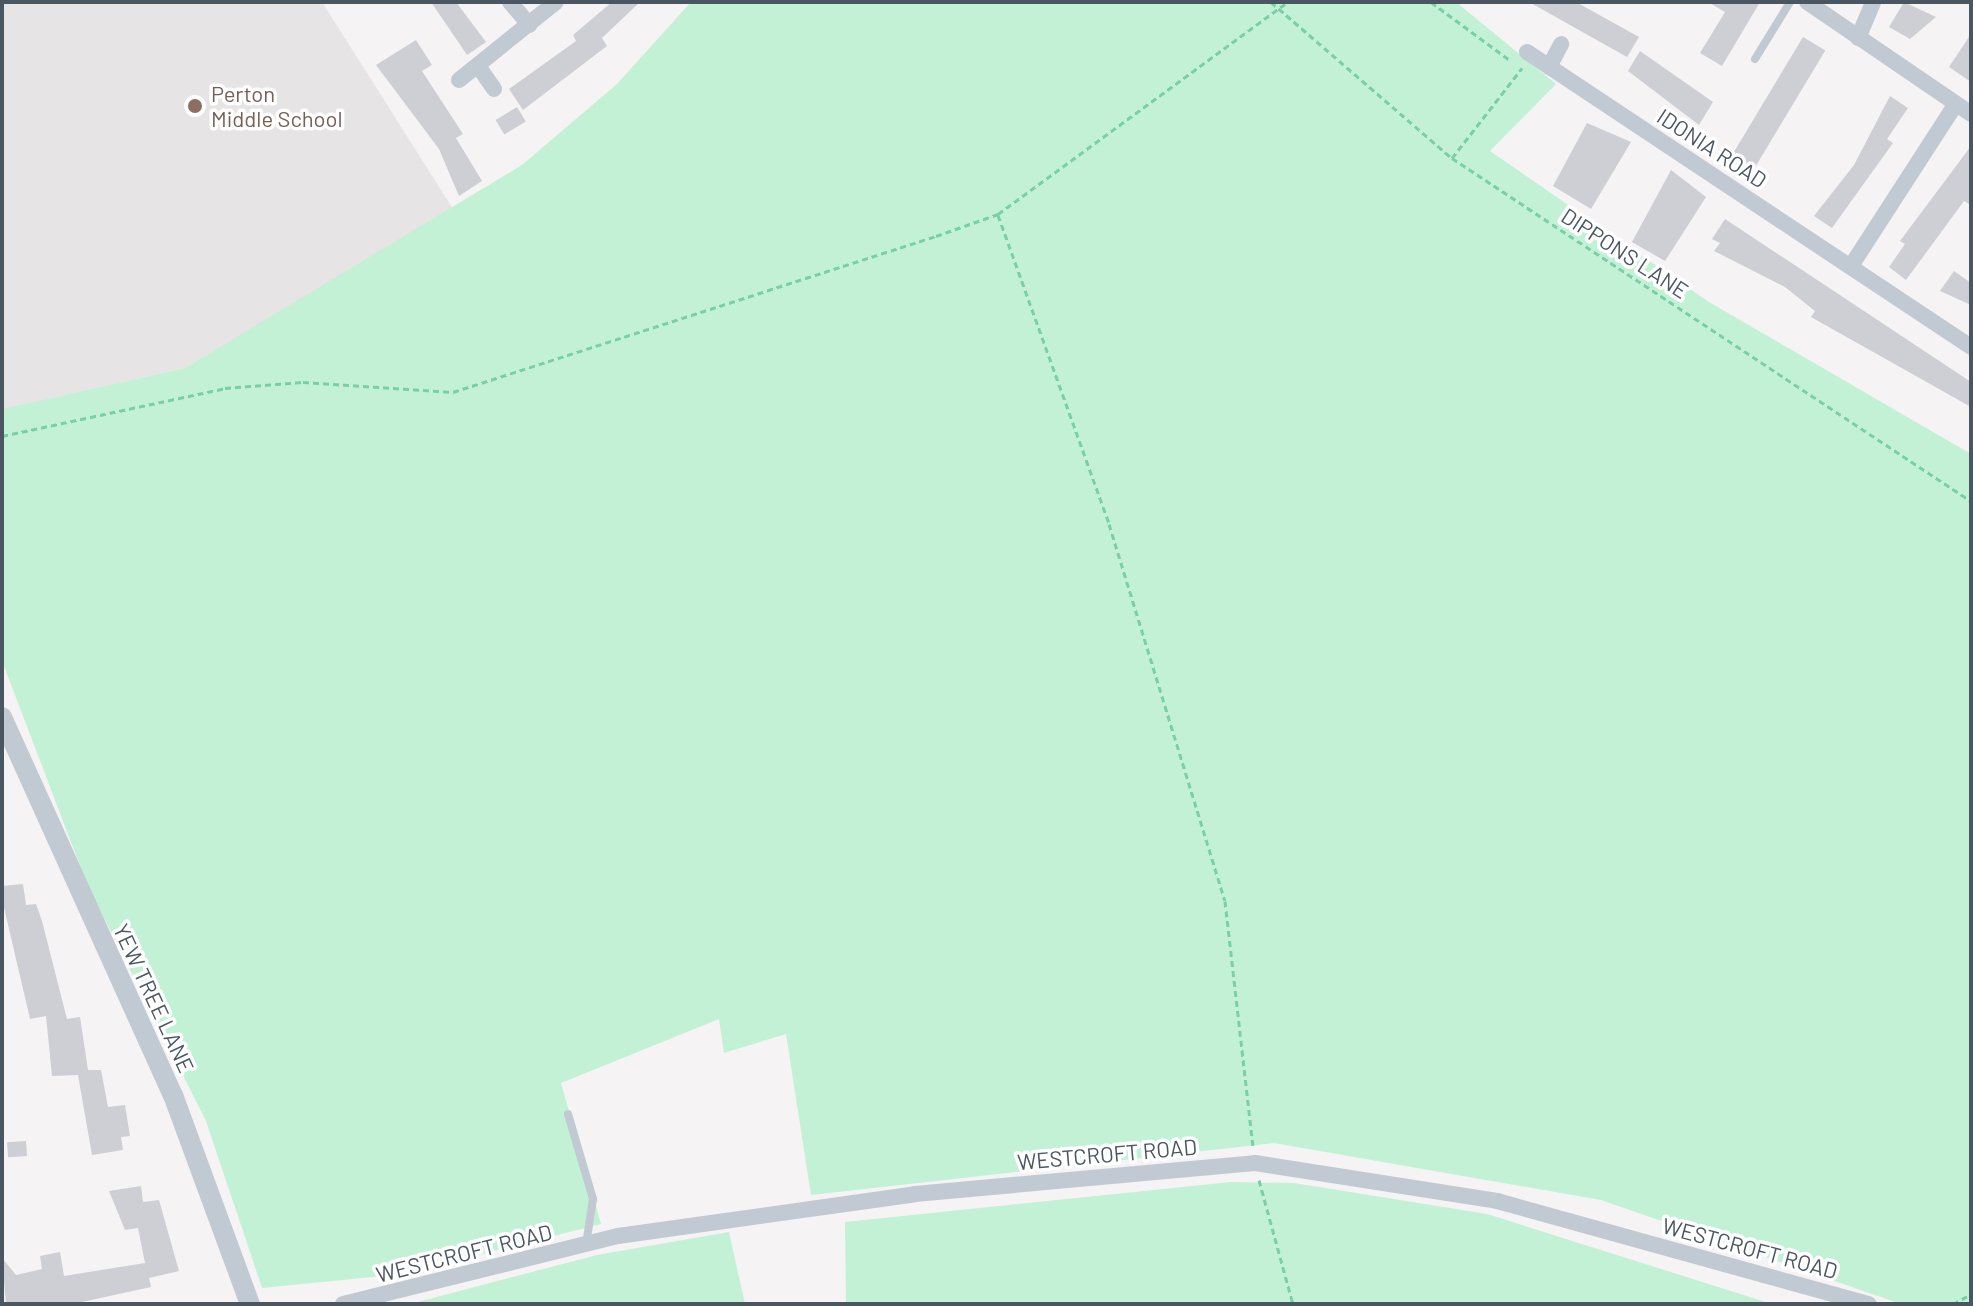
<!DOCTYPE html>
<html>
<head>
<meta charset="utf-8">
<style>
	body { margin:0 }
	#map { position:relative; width:1973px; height:1306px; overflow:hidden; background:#f5f3f3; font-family:Barlow,sans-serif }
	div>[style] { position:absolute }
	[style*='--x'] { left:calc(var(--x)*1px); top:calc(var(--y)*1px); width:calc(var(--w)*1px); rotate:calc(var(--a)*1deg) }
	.education>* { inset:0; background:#e6e4e5 }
	.green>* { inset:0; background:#c3f1d5 }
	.building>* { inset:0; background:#cdcfd5; transform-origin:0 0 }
	.path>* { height:3px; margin-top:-1.5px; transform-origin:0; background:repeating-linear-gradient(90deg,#7ad0a6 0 6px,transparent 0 10px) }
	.service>* { height:8px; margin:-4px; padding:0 4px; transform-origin:4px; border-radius:4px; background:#c1cad2 }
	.minor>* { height:16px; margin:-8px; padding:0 8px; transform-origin:8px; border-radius:8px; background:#c1cad2 }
	.tertiary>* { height:20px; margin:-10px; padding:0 10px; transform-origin:10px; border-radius:10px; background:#c1cad2 }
	.dots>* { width:22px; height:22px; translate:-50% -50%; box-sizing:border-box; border:4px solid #fff; border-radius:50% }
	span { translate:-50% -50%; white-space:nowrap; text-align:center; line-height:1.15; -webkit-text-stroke:7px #fff; paint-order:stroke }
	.education-label { font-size:22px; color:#785e54 }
	.left { translate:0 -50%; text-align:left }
	.street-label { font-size:22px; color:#4a5661 }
	.frame { position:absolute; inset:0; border:4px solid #4a5661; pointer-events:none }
</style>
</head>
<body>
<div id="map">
	<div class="education">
		<i style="clip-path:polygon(2px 2px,322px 2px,453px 209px,185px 368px,3px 409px)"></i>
	</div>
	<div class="green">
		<i style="clip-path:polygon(691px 2px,1456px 2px,1556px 84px,1490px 151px,1709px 302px,1971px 454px,1971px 1304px,1901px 1304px,1601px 1200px,1274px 1143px,811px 1195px,786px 1034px,724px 1053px,719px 1019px,561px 1083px,601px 1224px,402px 1274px,262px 1288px,206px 1121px,87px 884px,2px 661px,2px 409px,185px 368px,522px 165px,617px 84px)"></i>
		<i style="clip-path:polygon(1231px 1182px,1294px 1183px,1487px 1214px,1772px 1304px,846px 1304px,845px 1222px)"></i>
		<i style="clip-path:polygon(729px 1232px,745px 1304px,410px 1304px,597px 1255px)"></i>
	</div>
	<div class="building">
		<i style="clip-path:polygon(431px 2px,456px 2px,486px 42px,467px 55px)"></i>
		<i style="clip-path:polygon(612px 2px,640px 2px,602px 38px,607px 46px,523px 110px,509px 89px,576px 41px,573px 35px)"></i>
		<i style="clip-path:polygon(1529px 2px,1576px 2px,1639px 37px,1627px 57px)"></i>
		<i style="clip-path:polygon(1708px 2px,1760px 2px,1722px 66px,1700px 53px,1725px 12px)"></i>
		<i style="clip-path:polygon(1904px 2px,1936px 17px,1910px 39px,1889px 27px)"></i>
		<i style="clip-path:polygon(1971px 34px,1971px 82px,1949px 67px)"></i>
		<i style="left:1803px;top:37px;width:26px;height:144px;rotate:31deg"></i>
		<i style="clip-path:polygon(416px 40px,432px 65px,422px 71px,463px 134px,456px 138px,482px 181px,459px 196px,439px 149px,376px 65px)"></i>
		<i style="clip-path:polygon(1640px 51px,1713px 102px,1699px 125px,1628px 71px)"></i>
		<i style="clip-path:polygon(1890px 96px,1908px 108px,1887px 139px,1893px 143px,1832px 228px,1814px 216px,1854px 165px)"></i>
		<i style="left:517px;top:107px;width:17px;height:25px;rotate:59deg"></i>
		<i style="clip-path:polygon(1587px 123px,1631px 142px,1591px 209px,1553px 186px)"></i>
		<i style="clip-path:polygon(1971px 146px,1971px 205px,1964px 201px,1906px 280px,1889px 267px,1905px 244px,1900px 241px)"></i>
		<i style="clip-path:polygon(1671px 170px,1706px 197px,1665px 261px,1632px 242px)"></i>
		<i style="clip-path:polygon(1725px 219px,1971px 382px,1971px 407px,1811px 317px,1815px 311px,1785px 287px,1714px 251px,1720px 243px,1712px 239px)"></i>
		<i style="clip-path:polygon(1954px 271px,1971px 283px,1971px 305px,1940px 291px)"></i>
		<i style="clip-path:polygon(23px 884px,26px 905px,36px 904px,42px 921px,67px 1019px,80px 1017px,88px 1070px,101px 1070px,108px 1107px,125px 1105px,130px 1136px,121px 1137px,123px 1150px,92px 1155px,78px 1075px,52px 1076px,46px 1016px,30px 1019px,2px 899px,2px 886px)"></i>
		<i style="left:26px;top:1141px;width:15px;height:19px;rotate:86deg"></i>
		<i style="clip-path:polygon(141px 1186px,143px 1202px,159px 1200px,179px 1271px,149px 1278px,151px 1287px,82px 1302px,6px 1304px,2px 1258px,16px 1275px,42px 1269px,40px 1256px,60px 1252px,64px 1276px,145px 1263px,138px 1228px,125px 1230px,109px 1191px)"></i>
	</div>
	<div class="path">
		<i style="--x:1271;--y:2;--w:239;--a:40.8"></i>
		<i style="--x:1452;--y:158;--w:622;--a:33.46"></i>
		<i style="--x:1431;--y:2;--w:99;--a:36.4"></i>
		<i style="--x:1452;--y:158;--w:114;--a:-52.1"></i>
		<i style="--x:998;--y:215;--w:328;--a:70.2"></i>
		<i style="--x:1109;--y:524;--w:394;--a:72.9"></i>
		<i style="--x:1225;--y:901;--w:246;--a:83.5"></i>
		<i style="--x:2;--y:436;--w:228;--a:-12.1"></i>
		<i style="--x:225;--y:388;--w:78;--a:-4.4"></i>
		<i style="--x:303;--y:382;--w:150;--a:3.8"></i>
		<i style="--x:453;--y:392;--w:508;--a:-17.9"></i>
		<i style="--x:936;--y:236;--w:66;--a:-19.5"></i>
		<i style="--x:998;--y:214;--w:359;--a:-36.2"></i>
		<i style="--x:1259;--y:1180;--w:129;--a:74.7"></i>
		<i style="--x:1953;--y:1304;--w:21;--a:-29"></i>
	</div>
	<div class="service">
		<i style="--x:1755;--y:59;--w:67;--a:-58.4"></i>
		<i style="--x:568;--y:1114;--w:89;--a:73.6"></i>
		<i style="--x:593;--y:1199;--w:47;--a:98.7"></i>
	</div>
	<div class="minor">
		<i style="--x:510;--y:2;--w:30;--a:50"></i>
		<i style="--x:1807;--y:2;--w:199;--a:34.3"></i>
		<i style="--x:1858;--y:38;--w:39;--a:-67"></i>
		<i style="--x:1527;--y:52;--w:533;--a:33.6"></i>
		<i style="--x:478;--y:66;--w:28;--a:55"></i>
		<i style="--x:1549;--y:67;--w:26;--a:-62"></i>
		<i style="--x:459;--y:80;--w:124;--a:-38.8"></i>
		<i style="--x:1851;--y:266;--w:193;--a:-57.1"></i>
		<i style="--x:343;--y:1304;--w:283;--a:-13.9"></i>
		<i style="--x:618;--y:1236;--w:300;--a:-8"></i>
		<i style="--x:915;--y:1194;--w:341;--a:-5.2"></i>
		<i style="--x:1255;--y:1163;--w:245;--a:8.9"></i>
		<i style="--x:1497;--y:1201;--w:386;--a:15.5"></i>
	</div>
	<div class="tertiary">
		<i style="--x:2;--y:717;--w:415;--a:65.7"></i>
		<i style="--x:173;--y:1095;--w:223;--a:69.8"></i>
	</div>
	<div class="dots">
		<i style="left:195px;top:106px;background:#8d6e63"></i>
	</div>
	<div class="education-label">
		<span class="left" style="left:211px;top:106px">Perton<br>Middle School</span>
	</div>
	<div class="street-label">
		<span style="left:1712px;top:148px;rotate:33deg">IDONIA ROAD</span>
		<span style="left:1625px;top:253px;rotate:33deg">DIPPONS LANE</span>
		<span style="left:154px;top:998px;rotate:65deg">YEW TREE LANE</span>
		<span style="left:1107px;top:1154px;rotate:-5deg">WESTCROFT ROAD</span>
		<span style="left:1750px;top:1248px;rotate:15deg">WESTCROFT ROAD</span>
		<span style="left:464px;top:1253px;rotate:-14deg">WESTCROFT ROAD</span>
	</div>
	<div class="frame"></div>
</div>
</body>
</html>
